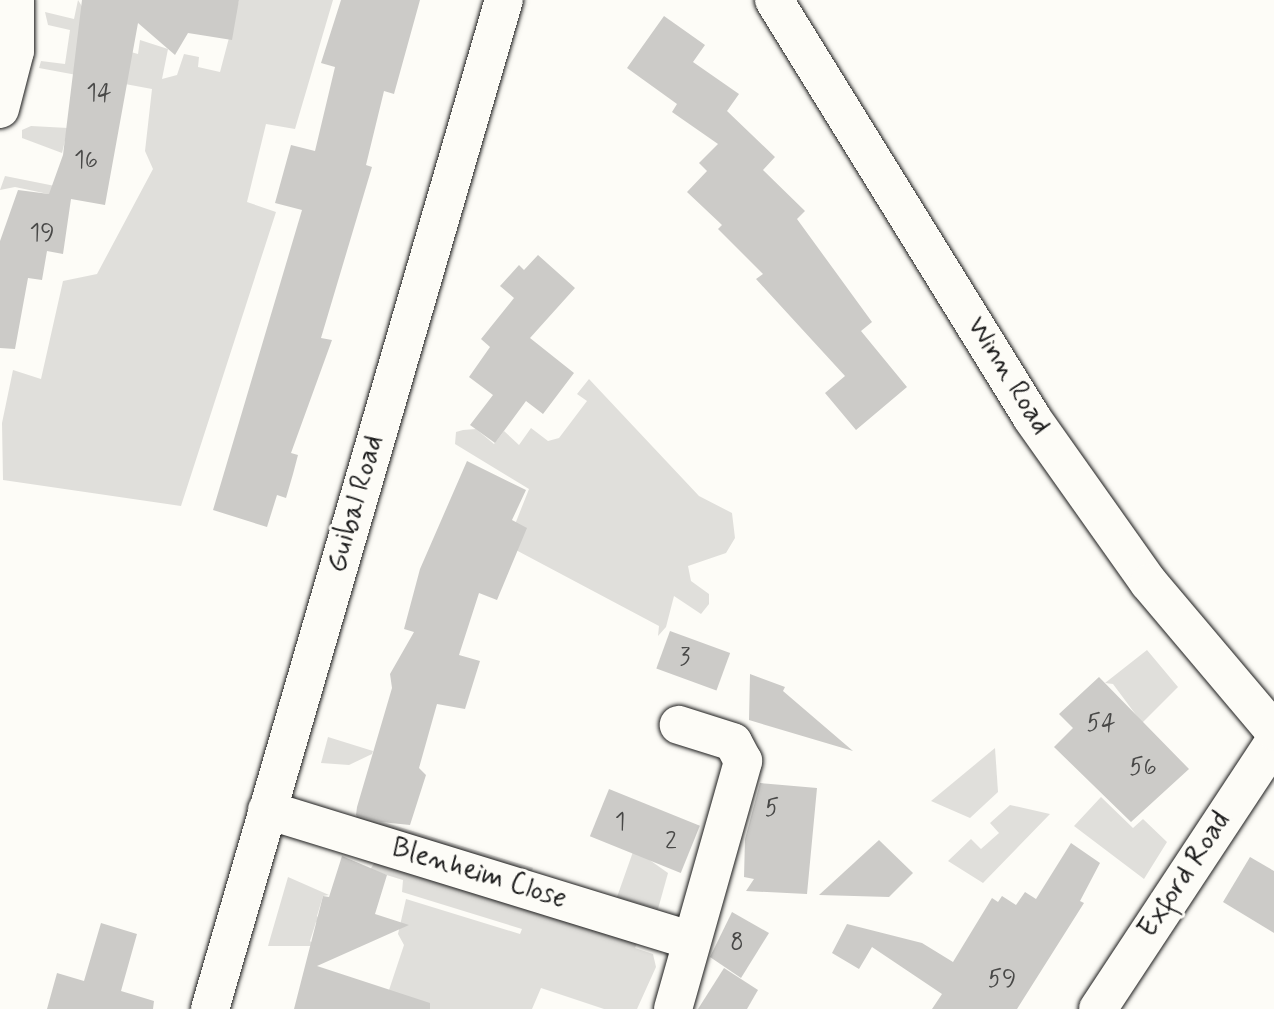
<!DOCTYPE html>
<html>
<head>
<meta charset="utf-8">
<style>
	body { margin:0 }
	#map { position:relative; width:1274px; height:1009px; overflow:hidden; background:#fdfcf7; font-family:Mynerve,sans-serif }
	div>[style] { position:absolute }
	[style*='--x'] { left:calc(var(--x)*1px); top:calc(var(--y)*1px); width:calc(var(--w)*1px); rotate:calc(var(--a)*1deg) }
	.green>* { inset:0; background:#e0dfdb; transform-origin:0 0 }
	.building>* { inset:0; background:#cccbc8; transform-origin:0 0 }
	.roads { filter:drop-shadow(0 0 2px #1c1c1c) drop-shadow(0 0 2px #1c1c1c) }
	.minor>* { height:38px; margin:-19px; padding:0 19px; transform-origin:19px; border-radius:19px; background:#fdfcf7 }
	.tertiary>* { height:38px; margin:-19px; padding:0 19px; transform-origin:19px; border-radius:19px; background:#fdfcf7 }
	span { translate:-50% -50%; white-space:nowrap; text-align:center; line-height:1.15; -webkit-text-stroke:6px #fdfcf7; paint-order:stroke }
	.number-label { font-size:24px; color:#484847 }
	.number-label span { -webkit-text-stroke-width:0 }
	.street-label { font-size:28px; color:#1c1c1c }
</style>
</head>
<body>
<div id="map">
	<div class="green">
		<i style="clip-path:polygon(78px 0,106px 45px,138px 54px,140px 40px,168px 49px,162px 79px,177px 75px,184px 54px,199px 57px,198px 67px,220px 72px,239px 0,333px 0,295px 129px,266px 124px,247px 202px,276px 212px,181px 506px,3px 480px,2px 423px,13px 370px,41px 379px,63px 281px,97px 274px,153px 169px,145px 151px,152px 89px,39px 68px,41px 61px,65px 64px,70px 30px,48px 25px,45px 12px,74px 19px)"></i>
		<i style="clip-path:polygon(31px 126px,68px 128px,62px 153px,22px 138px,22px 130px)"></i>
		<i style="clip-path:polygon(5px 176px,55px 186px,53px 195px,15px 187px,0 190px)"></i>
		<i style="clip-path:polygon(589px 379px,699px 496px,732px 513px,735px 538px,726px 553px,688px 566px,691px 581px,709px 594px,709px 604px,701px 614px,674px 596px,666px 627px,658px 636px,659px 626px,514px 549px,508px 542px,529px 489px,455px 444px,456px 432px,463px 430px,476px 429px,494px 444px,504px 431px,519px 445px,531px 428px,548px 441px,559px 438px,587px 401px,577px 394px)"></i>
		<i style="clip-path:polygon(1147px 650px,1178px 687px,1142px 723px,1113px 684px,1105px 683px)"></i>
		<i style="clip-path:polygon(328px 737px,373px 751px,372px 754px,349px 765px,321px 763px)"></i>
		<i style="clip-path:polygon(995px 748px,998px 792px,970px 818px,931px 801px)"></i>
		<i style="clip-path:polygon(1101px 797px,1133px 828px,1143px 819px,1167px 842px,1144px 879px,1074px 826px)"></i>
		<i style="clip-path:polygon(1010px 805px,1050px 814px,983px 883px,948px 861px,971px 839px,981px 849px,999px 833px,990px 823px)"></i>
		<i style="left:357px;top:814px;width:184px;height:5px;rotate:17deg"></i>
		<i style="clip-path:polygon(634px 849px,668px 873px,658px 909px,617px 897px)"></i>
		<i style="clip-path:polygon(376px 860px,639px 939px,635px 948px,653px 954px,656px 967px,637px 1009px,604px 1009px,541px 988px,532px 1009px,368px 1009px,389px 990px,404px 945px,398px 934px,406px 899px,520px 934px,522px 929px,402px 892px,403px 880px,370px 870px)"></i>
		<i style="clip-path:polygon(288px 877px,329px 895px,323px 896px,317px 916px,322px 923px,316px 922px,310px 941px,315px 946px,268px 946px)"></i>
	</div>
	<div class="building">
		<i style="clip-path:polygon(82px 0,239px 0,232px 40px,188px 33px,175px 55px,138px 23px,105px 205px,71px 199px,63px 254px,47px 251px,42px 280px,28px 278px,15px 349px,0 348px,0 241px,18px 190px,49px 194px,63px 155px)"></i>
		<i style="clip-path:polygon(341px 0,420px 0,394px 94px,384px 91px,366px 165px,372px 167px,321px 338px,332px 340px,291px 453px,298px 455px,293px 474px,286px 498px,277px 495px,267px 527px,213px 510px,302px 210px,275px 203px,291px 145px,315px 151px,335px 67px,321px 63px)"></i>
		<i style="clip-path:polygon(664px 16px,705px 45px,693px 62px,739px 94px,727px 111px,775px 157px,763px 170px,805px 211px,797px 219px,872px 322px,861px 331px,907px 387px,856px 430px,825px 393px,845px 376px,756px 279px,763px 274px,718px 229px,722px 225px,687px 192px,707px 171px,699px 163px,718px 144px,672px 112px,677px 104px,627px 68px)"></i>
		<i style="clip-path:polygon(538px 255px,575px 288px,530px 338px,574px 373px,543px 414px,526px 401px,495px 443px,470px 425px,493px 395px,469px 377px,490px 347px,481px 339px,514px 298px,500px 286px,519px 265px,524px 270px)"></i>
		<i style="clip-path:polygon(467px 461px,526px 490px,512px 520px,527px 528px,497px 600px,479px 593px,459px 655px,480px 661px,465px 709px,437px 704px,419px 768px,426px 775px,410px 825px,381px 822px,356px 815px,357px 807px,392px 688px,390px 674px,414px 632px,404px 629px,420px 569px)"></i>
		<i style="left:670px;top:631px;width:64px;height:40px;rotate:20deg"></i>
		<i style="clip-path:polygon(750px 674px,785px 687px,783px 691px,853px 751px,749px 720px)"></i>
		<i style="clip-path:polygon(1099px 677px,1189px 769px,1131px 822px,1054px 747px,1073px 728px,1059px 714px)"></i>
		<i style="clip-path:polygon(760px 783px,817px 788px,807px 894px,746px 891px,754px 879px,744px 877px,745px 839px)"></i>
		<i style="left:609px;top:789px;width:98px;height:51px;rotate:22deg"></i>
		<i style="clip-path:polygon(879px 840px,913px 873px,889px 897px,819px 895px)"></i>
		<i style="clip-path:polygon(1071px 843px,1100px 863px,1080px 901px,1084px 903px,1017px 1009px,932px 1009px,942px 994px,872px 947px,859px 969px,832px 953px,847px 924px,922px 943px,953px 962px,992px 898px,998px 902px,1002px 896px,1016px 905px,1025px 892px,1036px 899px)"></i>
		<i style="clip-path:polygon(342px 856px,387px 875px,375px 914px,409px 925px,317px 966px,430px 1003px,430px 1009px,294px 1009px,323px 896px,329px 897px)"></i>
		<i style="clip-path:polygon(1250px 857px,1274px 871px,1274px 933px,1223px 902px)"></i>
		<i style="clip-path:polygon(732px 912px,769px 933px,741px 978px,710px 957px)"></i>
		<i style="clip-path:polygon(101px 923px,137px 934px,121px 991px,154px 1001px,153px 1009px,47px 1009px,57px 973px,84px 981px)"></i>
		<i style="clip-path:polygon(724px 968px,758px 990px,747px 1009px,698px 1009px)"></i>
	</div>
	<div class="roads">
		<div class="minor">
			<i style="--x:0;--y:109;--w:60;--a:-75.5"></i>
			<i style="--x:15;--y:51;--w:51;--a:-90"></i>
			<i style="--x:267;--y:810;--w:443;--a:17.1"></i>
			<i style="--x:210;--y:1009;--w:1051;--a:-73.76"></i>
			<i style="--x:673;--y:1009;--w:258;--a:-74.2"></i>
			<i style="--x:743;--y:761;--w:21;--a:-118"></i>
			<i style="--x:733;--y:742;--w:57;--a:-162.5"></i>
			<i style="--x:1098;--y:1009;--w:320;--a:-56.6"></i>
		</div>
		<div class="tertiary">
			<i style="--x:774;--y:0;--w:491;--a:58.3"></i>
			<i style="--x:1032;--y:418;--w:202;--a:54.7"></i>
			<i style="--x:1149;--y:583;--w:194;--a:49.8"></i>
		</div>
	</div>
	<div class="number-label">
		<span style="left:99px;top:94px">14</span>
		<span style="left:86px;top:161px">16</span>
		<span style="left:42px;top:234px">19</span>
		<span style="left:685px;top:658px">3</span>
		<span style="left:1101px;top:724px">54</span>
		<span style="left:1143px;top:768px">56</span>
		<span style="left:772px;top:809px">5</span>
		<span style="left:620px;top:823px">1</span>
		<span style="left:671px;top:842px">2</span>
		<span style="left:737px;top:943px">8</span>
		<span style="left:1002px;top:980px">59</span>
	</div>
	<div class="street-label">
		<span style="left:1008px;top:376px;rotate:58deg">Winn Road</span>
		<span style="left:356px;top:504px;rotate:-74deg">Guibal Road</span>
		<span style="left:479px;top:874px;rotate:17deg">Blenheim Close</span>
		<span style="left:1185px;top:875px;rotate:-57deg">Exford Road</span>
	</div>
</div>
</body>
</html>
